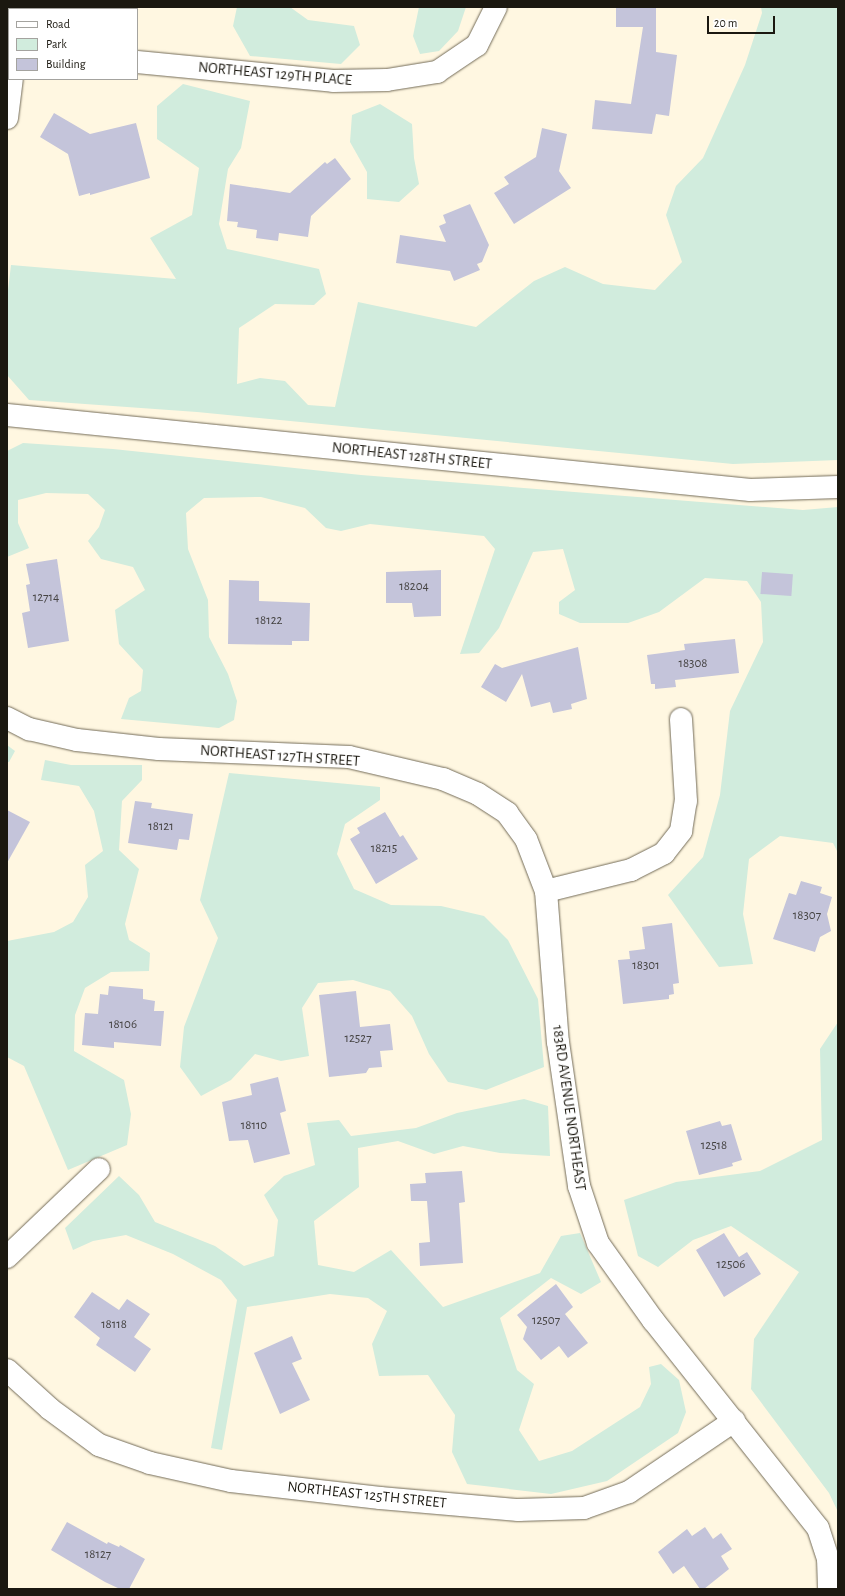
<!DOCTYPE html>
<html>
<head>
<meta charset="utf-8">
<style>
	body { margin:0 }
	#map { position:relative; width:845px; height:1596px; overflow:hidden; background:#fff7e1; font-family:"Alegreya Sans",sans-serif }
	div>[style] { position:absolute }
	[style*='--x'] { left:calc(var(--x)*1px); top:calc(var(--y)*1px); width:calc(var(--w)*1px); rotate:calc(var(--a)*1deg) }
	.green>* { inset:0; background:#d1ecdd }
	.building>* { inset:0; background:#c4c4da; transform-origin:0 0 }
	.roads { filter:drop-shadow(0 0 1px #746c59) drop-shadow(0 0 1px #746c59) }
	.minor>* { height:22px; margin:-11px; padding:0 11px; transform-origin:11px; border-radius:11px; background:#fff }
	span { translate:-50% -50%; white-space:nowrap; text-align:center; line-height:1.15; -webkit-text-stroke:3.5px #fff; paint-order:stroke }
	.number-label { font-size:13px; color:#454342 }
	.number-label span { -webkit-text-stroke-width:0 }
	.street-label { font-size:15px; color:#1b1810 }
	.frame { position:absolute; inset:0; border:8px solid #1b1810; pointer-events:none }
	.legend { position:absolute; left:8px; top:8px; width:130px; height:72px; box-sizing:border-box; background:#fff; border:1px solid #a4a39f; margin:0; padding:5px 7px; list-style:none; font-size:12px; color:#1b1810 }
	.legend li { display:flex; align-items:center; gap:8px; height:20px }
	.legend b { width:20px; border:1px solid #a4a39f }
	.scale { position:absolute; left:707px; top:16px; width:68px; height:18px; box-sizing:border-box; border:2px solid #1b1810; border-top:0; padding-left:5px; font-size:12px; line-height:14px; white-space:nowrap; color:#1b1810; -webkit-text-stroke:3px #fff; paint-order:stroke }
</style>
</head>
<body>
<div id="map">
	<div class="green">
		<i style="clip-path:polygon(237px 7px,290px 7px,308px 20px,354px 26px,360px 45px,341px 64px,250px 56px,233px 26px)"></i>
		<i style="clip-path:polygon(419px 7px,466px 7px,458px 31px,439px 51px,420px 54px,413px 36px)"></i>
		<i style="clip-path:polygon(761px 7px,838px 7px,838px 460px,733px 464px,197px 412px,29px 400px,7px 375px,7px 299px,11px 265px,176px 279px,150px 238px,192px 215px,199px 168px,157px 139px,157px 106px,183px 84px,250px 101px,241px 148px,228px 169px,219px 224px,227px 249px,319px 269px,326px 294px,314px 305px,275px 304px,239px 328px,237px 384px,260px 378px,285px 381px,308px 405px,335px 407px,358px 302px,476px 327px,534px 281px,565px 267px,603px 284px,655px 290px,682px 262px,666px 215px,676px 186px,703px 158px,745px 65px,762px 13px)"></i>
		<i style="clip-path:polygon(380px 104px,412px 124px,414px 158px,419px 184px,399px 202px,367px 199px,367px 172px,350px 142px,352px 115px)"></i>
		<i style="clip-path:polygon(23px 443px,113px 449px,361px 475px,803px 510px,838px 507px,838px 853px,833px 843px,780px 836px,749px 859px,743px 914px,753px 964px,719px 967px,668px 895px,703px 857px,720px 795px,730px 711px,763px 642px,761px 602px,747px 581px,705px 578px,659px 612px,628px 623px,580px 623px,559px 614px,559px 602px,575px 590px,563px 549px,533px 552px,499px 628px,479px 653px,460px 654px,495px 549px,484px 536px,370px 524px,341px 531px,326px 528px,305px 508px,261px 497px,204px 498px,186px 513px,188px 549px,208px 600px,209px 637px,228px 674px,237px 701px,234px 720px,219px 728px,121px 719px,129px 698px,141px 691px,143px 670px,119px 644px,115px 610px,145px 590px,133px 567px,101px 559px,88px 541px,99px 527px,105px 510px,88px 494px,46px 493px,18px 500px,18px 523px,29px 548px,7px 557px,7px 451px)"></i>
		<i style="clip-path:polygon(7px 745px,15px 751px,9px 762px,7px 762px)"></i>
		<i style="clip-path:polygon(45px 760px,71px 765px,142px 765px,142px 780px,122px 801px,119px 850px,139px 869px,125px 924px,129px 940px,150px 953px,149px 971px,111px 972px,85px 988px,75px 1015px,74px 1051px,124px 1080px,131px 1114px,127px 1145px,68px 1170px,24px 1066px,7px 1057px,7px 941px,54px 932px,73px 922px,88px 897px,85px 865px,103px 851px,94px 811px,79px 786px,41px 780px)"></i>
		<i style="clip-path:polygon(229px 773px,380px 787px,380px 800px,345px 824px,337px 854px,354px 889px,391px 905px,441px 906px,484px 916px,508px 940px,538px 999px,544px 1067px,486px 1090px,448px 1082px,429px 1054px,412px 1016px,390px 991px,353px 980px,318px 983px,302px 1008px,309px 1056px,281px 1061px,255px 1054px,231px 1080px,201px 1096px,180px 1067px,184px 1027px,218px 938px,200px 900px)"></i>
		<i style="clip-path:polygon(838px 1022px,838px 1512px,829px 1493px,751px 1389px,754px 1339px,799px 1272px,731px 1226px,693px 1240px,658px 1267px,638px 1256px,624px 1200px,676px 1182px,760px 1171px,822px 1140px,820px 1049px)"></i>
		<i style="clip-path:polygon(524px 1099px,548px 1106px,550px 1156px,500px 1153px,463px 1146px,434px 1154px,398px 1141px,358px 1148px,359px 1187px,314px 1221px,318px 1265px,354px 1272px,391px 1250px,443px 1307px,540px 1273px,561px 1236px,580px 1233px,601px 1282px,581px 1294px,551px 1278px,500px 1318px,517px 1370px,534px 1384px,519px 1430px,539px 1461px,572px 1451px,640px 1407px,651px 1384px,649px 1367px,661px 1364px,679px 1380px,686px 1412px,678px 1433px,607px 1481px,551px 1494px,467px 1484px,452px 1452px,455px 1415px,428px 1375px,379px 1376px,372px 1344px,387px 1311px,368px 1298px,330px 1294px,247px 1307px,222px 1450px,211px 1448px,237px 1300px,221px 1280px,173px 1254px,126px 1235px,93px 1241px,73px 1250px,65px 1228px,119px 1176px,139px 1195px,155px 1222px,215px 1246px,244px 1266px,274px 1256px,278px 1220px,264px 1195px,284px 1176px,315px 1165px,307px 1123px,339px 1120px,351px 1136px,416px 1128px,457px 1113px)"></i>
	</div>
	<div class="building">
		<i style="clip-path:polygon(616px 7px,656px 7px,656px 52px,677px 55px,669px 116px,656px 114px,652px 134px,592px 129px,595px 100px,631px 104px,643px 27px,616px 27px)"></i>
		<i style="clip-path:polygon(54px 113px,90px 134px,136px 123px,150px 178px,90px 195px,90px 193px,79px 196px,68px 154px,40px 137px)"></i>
		<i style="clip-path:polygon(542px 128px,567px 134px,559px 171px,571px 188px,514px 224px,494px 193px,509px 184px,504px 177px,536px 157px)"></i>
		<i style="clip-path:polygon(335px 158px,351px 179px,311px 216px,308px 237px,279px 233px,278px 241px,256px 238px,257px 230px,237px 227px,238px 222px,227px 221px,230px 184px,290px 193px,325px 162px,327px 164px)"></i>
		<i style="clip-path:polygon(470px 204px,489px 245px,482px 262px,477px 264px,480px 270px,454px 281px,450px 271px,396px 263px,400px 235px,446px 242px,439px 226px,446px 223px,443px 215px)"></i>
		<i style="clip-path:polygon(57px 559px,69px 641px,28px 648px,22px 613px,30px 611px,26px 585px,30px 584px,26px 564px)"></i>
		<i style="clip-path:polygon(441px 570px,441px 616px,414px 617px,412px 603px,386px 603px,386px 572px)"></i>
		<i style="left:762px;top:572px;width:31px;height:22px;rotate:4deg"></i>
		<i style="clip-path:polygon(229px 580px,259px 581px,259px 601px,310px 603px,309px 641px,292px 641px,292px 645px,228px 644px)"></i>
		<i style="clip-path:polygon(735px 639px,739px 673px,675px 680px,676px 687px,655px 689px,655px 684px,651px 684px,647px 655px,685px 650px,684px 644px)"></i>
		<i style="clip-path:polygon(578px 647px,587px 699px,571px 704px,572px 709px,553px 713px,550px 702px,531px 707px,522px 674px,506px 702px,481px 687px,495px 664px,502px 668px)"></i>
		<i style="clip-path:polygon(135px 801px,152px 803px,151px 808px,193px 814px,189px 840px,179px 839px,177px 850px,128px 843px)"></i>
		<i style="clip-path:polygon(7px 810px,30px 822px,7px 863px)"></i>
		<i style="clip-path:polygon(385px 812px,400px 837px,403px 835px,418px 859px,376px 884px,350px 839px,360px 833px,357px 828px)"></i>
		<i style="clip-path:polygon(801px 881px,822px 887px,820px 893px,832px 897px,827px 914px,831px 931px,820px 937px,815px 952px,773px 939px,789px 893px,796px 895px)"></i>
		<i style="clip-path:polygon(672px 923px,679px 983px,673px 984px,674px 994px,669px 995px,669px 999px,623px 1004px,618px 960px,630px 959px,629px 951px,645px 949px,642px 927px)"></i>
		<i style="clip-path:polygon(109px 986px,143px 989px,143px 999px,155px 1001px,154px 1011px,164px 1011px,161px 1046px,114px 1042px,114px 1048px,82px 1045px,85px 1013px,98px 1014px,100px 994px,108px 995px)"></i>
		<i style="clip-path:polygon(356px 991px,360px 1027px,390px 1024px,393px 1050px,380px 1051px,382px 1067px,369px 1068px,366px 1073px,329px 1077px,319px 995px)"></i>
		<i style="clip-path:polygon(278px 1077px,286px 1111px,280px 1113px,290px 1154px,254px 1163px,248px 1140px,229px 1141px,222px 1102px,252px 1095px,250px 1084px)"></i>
		<i style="clip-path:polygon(720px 1121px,722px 1126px,731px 1124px,742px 1160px,732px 1163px,733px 1166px,699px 1175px,686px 1131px)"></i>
		<i style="clip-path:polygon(462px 1171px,465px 1202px,459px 1203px,463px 1263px,420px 1266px,419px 1243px,430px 1242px,427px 1201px,411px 1201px,410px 1184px,426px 1183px,425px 1173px)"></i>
		<i style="clip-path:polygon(724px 1233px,739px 1257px,747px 1252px,761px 1274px,724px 1297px,696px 1250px)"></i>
		<i style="clip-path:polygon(556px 1284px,573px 1307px,565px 1314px,588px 1343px,568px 1358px,559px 1346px,541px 1360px,523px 1339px,527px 1327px,517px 1315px)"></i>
		<i style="clip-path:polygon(92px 1292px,119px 1310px,127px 1299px,150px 1314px,134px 1337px,151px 1349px,135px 1372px,96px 1345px,100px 1338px,74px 1317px)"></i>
		<i style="clip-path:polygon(292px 1336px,302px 1359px,292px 1363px,310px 1400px,280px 1414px,254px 1353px)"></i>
		<i style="clip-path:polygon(67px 1522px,107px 1544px,108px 1542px,119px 1547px,120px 1545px,145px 1559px,129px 1589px,120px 1589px,105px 1582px,51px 1550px)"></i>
		<i style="clip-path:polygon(705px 1527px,713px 1539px,721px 1533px,732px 1549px,721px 1556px,729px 1569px,704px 1589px,700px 1589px,684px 1566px,673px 1574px,658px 1552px,687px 1529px,692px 1536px)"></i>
	</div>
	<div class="roads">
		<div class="minor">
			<i style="--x:16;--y:9;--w:2;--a:-63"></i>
			<i style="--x:137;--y:62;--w:197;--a:5.5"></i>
			<i style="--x:333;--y:81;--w:54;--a:-1.1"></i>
			<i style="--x:387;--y:80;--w:51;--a:-9.1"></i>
			<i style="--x:437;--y:72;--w:48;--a:-34"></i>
			<i style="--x:477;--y:45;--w:42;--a:-63.4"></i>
			<i style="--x:7;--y:118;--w:39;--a:-83"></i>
			<i style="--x:7;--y:415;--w:747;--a:5.76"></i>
			<i style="--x:750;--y:490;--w:88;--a:-2"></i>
			<i style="--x:7;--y:718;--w:25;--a:27"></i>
			<i style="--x:29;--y:729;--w:49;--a:12.9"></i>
			<i style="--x:77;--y:740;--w:82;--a:6.3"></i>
			<i style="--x:159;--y:749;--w:190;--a:2.4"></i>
			<i style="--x:349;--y:757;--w:97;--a:13.2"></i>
			<i style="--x:443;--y:779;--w:38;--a:23"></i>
			<i style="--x:478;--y:794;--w:35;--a:33"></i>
			<i style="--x:507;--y:813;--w:32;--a:54"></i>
			<i style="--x:526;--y:839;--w:56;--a:69"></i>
			<i style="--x:546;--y:891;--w:151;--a:85.5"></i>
			<i style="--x:558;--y:1042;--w:146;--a:81.7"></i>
			<i style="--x:579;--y:1186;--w:60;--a:71.6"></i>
			<i style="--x:598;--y:1243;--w:95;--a:54.5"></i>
			<i style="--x:653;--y:1320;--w:265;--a:51.6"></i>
			<i style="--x:818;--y:1528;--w:32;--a:72"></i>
			<i style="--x:828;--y:1558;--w:31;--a:88"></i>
			<i style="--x:546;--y:891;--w:88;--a:-13.9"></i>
			<i style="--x:631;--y:870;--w:37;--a:-27"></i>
			<i style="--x:664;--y:853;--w:28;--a:-52"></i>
			<i style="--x:681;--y:831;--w:30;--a:-81"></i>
			<i style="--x:686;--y:801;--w:82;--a:-93.5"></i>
			<i style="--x:7;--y:1257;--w:127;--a:-43.7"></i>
			<i style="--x:7;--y:1370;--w:58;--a:42.2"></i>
			<i style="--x:50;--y:1409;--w:61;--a:36.3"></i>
			<i style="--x:99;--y:1445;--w:54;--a:19.4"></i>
			<i style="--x:150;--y:1463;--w:83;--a:12.5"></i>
			<i style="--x:231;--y:1481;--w:150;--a:6.5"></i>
			<i style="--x:380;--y:1498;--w:139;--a:5"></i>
			<i style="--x:518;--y:1510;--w:66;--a:-1.7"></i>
			<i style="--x:584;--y:1508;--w:48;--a:-19.6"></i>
			<i style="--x:629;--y:1492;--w:127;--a:-34.1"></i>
		</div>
	</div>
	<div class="number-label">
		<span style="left:414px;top:587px">18204</span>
		<span style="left:46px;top:598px">12714</span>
		<span style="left:269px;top:621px">18122</span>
		<span style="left:693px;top:664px">18308</span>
		<span style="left:161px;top:827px">18121</span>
		<span style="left:384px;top:849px">18215</span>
		<span style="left:807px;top:916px">18307</span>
		<span style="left:646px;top:966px">18301</span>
		<span style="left:123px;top:1025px">18106</span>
		<span style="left:358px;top:1039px">12527</span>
		<span style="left:254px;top:1126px">18110</span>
		<span style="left:714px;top:1146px">12518</span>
		<span style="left:731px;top:1265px">12506</span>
		<span style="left:546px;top:1321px">12507</span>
		<span style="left:114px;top:1325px">18118</span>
		<span style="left:98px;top:1555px">18127</span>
	</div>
	<div class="street-label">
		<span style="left:275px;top:74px;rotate:5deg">NORTHEAST 129TH PLACE</span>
		<span style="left:412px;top:456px;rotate:6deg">NORTHEAST 128TH STREET</span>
		<span style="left:280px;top:756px;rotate:4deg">NORTHEAST 127TH STREET</span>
		<span style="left:569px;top:1108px;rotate:82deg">183RD AVENUE NORTHEAST</span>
		<span style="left:367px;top:1495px;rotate:6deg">NORTHEAST 125TH STREET</span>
	</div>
	<div class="frame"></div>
	<ul class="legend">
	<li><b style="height:5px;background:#fff"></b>Road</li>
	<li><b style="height:11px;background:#d1ecdd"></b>Park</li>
	<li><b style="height:11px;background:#c4c4da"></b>Building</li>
	</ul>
	<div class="scale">20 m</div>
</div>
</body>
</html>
